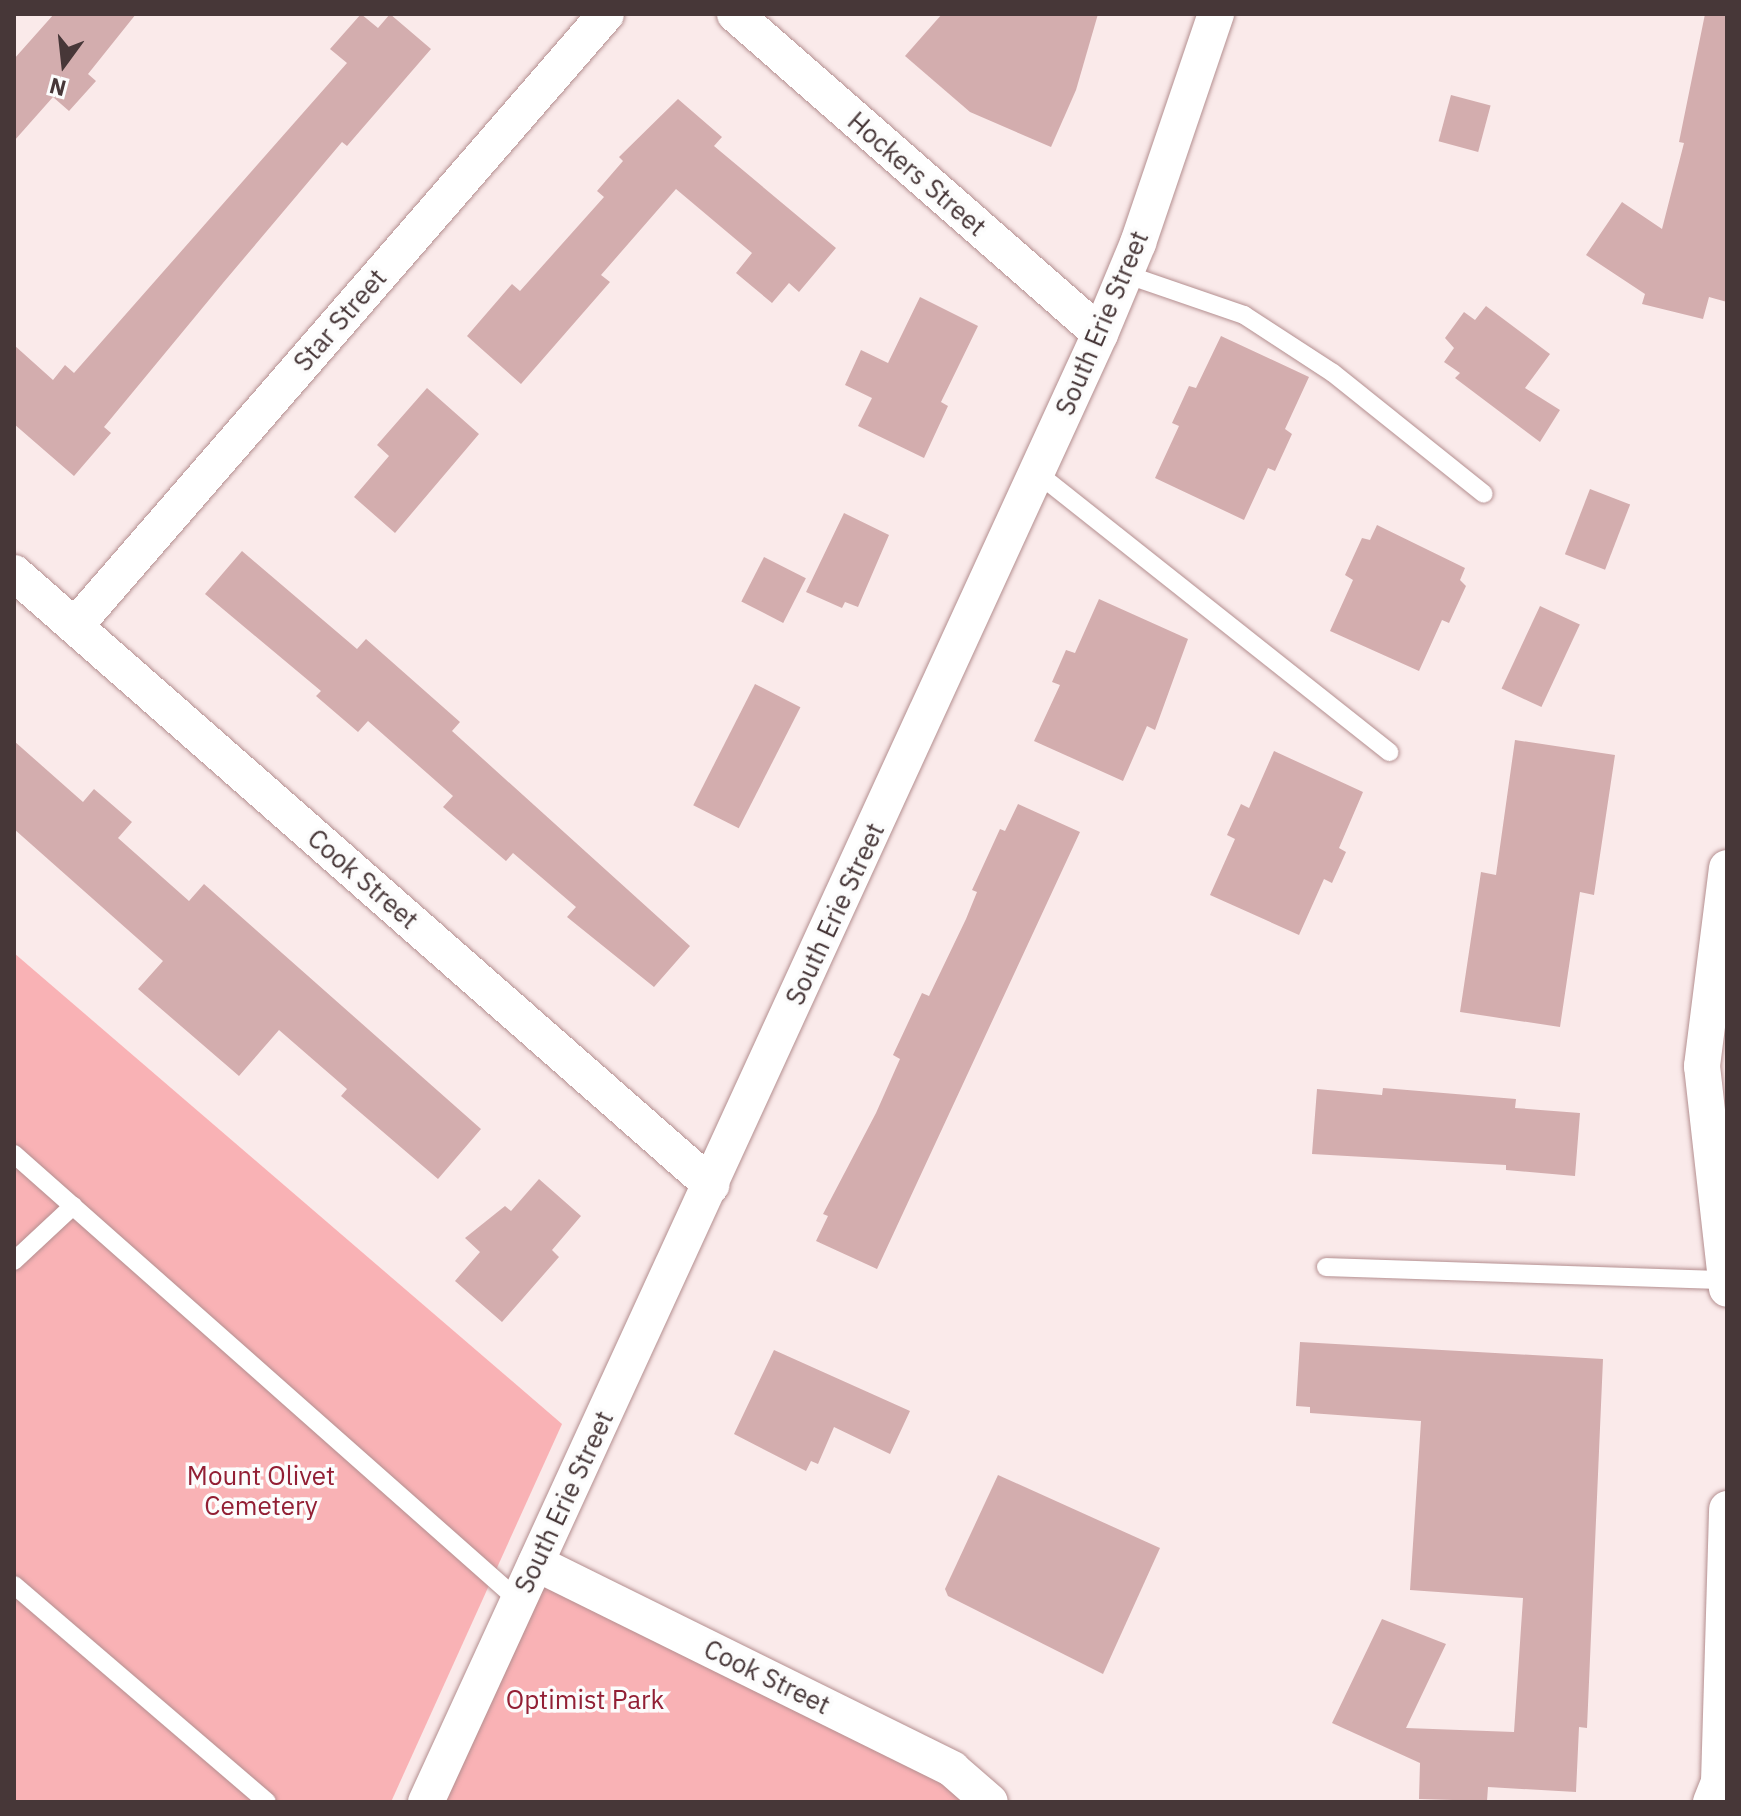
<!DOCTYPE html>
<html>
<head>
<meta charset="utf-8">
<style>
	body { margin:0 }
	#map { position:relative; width:1741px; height:1816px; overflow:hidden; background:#faeaea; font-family:"IBM Plex Sans",sans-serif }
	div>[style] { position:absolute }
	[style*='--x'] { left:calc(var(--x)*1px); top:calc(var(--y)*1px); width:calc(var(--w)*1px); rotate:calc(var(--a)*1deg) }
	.green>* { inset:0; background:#f9b2b5 }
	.building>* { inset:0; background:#d3adae; transform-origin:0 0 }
	.roads { filter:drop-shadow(0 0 2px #b48f90) drop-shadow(0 0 2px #b48f90) }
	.lane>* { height:18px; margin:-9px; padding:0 9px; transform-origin:9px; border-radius:9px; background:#fff }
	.street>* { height:36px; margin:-18px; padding:0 18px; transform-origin:18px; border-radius:18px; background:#fff }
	span { translate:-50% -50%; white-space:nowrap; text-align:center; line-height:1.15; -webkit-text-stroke:7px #fcfcfc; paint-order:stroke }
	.street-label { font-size:26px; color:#473738 }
	.park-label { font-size:26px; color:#921f34 }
	.frame { position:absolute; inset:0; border:16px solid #473738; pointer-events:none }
	.north { position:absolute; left:24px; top:24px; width:80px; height:80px; -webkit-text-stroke:6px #fcfcfc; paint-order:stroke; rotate:195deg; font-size:22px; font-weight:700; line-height:32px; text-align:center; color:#473738 }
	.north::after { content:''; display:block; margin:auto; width:28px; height:36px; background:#473738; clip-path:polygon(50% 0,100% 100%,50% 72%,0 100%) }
</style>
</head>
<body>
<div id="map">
	<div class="green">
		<i style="clip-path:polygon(14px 953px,562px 1424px,391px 1802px,14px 1802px)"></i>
		<i style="clip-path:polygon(536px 1563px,990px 1802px,426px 1802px)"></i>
	</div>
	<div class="building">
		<i style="clip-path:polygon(54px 14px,136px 14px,88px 74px,96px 81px,69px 111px,53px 97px,14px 141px,14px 59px)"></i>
		<i style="clip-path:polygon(361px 14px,378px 28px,390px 14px,431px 49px,347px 146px,342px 142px,223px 283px,104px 427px,111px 433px,74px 476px,14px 424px,14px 345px,53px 380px,65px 365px,74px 373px,347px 63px,330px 49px)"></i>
		<i style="clip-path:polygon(942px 14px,1098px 14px,1076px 90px,1051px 147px,970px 112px,905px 56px)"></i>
		<i style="clip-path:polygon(1705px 14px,1727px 14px,1727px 302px,1709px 297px,1703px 319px,1642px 304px,1645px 294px,1586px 255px,1622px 202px,1662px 229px,1684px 143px,1679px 142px)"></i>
		<i style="left:1451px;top:95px;width:41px;height:48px;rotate:15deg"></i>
		<i style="clip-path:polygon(678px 99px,722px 137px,714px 146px,836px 248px,799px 292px,789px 283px,772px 303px,736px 273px,752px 253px,676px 189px,601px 275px,610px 282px,521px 384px,467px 336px,512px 284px,520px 291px,604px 197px,597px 191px,623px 161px,619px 157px)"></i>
		<i style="clip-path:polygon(920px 297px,978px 326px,941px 402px,948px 406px,924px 458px,858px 426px,872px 398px,845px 385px,861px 350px,888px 363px)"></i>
		<i style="clip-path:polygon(1486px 306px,1550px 354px,1525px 388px,1560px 410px,1540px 442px,1455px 378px,1460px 373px,1444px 362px,1454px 348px,1445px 338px,1464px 312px,1475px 320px)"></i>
		<i style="clip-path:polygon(1221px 336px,1309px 377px,1285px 429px,1292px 434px,1275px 471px,1268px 468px,1244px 520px,1155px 478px,1179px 426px,1172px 423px,1189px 386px,1196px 388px)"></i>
		<i style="clip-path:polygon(427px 388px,479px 434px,395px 533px,354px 497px,389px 456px,377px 445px)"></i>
		<i style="left:1590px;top:489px;width:43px;height:70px;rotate:21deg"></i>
		<i style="clip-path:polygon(844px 513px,889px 535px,858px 607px,845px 602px,842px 608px,806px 592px)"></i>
		<i style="clip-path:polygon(1377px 525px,1465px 568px,1460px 580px,1466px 586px,1449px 623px,1442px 620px,1419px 671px,1330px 631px,1353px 580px,1345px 575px,1362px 538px,1370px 540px)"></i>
		<i style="clip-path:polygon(242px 551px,357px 649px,366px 639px,460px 722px,452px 731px,690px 946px,654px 987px,567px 917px,576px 907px,513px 853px,506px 861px,443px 807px,453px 796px,368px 721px,358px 732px,316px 696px,321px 691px,205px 594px)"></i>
		<i style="left:764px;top:557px;width:47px;height:50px;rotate:27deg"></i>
		<i style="clip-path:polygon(1099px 599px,1188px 639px,1155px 730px,1147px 726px,1123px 781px,1034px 741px,1060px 685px,1052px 682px,1066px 650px,1075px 653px)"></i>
		<i style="left:1540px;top:606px;width:44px;height:91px;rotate:25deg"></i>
		<i style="left:755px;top:684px;width:51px;height:136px;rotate:27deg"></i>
		<i style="clip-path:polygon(1515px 740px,1615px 755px,1594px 895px,1580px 892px,1560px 1027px,1460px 1012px,1481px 872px,1496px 875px)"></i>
		<i style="clip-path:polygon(14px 741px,83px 802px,94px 789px,132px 822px,118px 838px,189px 901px,204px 884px,481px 1129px,438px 1179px,341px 1096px,347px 1089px,279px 1030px,239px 1076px,138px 989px,163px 961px,14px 829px)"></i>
		<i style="clip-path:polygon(1274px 751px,1363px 792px,1339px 848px,1346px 852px,1332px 883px,1324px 879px,1299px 935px,1210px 895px,1235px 839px,1227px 835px,1241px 804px,1249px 808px)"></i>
		<i style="clip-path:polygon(1018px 804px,1080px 832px,877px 1269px,816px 1241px,828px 1216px,823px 1214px,876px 1113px,900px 1059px,893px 1055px,922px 993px,929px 996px,966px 919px,977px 892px,972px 890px,1000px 829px,1005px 831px)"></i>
		<i style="clip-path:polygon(1383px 1088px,1516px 1099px,1515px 1108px,1580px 1113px,1575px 1176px,1506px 1170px,1506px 1165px,1312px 1154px,1317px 1089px,1382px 1095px)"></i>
		<i style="clip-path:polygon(539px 1179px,581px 1216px,552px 1250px,559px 1257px,502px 1322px,455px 1281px,480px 1252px,465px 1238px,505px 1206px,511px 1211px)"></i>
		<i style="clip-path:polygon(1300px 1342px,1603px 1359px,1587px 1728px,1579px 1727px,1576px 1792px,1488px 1787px,1487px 1801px,1419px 1799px,1420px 1763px,1332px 1723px,1382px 1619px,1446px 1644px,1406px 1728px,1514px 1732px,1523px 1598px,1410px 1590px,1421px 1421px,1310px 1413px,1310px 1407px,1296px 1406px)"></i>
		<i style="clip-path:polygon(774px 1350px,910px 1411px,890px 1454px,834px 1427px,818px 1464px,811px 1461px,806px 1471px,734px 1434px)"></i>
		<i style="clip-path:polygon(998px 1475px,1160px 1548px,1103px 1674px,948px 1596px,945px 1589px)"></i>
	</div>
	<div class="roads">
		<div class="lane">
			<i style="--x:1125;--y:274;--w:126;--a:19"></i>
			<i style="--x:1244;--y:315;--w:106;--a:33.1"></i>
			<i style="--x:1333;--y:373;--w:193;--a:38.7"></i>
			<i style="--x:1036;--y:472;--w:451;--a:38.4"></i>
			<i style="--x:14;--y:1154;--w:674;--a:41.51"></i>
			<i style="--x:14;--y:1261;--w:81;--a:-43"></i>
			<i style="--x:1326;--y:1267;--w:400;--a:1.9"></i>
			<i style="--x:14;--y:1585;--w:333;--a:40.6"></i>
		</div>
		<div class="street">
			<i style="--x:735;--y:14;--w:485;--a:41.2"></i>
			<i style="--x:14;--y:573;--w:928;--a:41.28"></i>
			<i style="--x:75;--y:626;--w:810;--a:-49.05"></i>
			<i style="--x:1727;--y:868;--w:200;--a:97.2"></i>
			<i style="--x:1702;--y:1066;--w:224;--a:83.6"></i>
			<i style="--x:536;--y:1563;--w:464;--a:26.3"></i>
			<i style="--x:952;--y:1769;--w:50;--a:41"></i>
			<i style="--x:426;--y:1802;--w:1615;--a:-65.34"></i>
			<i style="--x:1100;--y:334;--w:99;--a:-67.3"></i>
			<i style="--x:1138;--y:243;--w:242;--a:-71.2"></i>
			<i style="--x:1711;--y:1802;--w:22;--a:-68"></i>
			<i style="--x:1719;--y:1782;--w:273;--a:-88.3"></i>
		</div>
	</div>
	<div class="street-label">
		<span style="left:917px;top:174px;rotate:41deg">Hockers Street</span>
		<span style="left:340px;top:320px;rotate:-49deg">Star Street</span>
		<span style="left:1102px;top:323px;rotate:-67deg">South Erie Street</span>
		<span style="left:363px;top:879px;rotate:41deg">Cook Street</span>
		<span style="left:835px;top:914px;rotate:-65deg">South Erie Street</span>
		<span style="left:564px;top:1502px;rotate:-65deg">South Erie Street</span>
		<span style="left:767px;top:1677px;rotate:26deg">Cook Street</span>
	</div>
	<div class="park-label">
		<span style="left:261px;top:1491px">Mount Olivet<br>Cemetery</span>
		<span style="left:585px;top:1700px">Optimist Park</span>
	</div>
	<div class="frame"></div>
	<div class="north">N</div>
</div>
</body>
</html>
